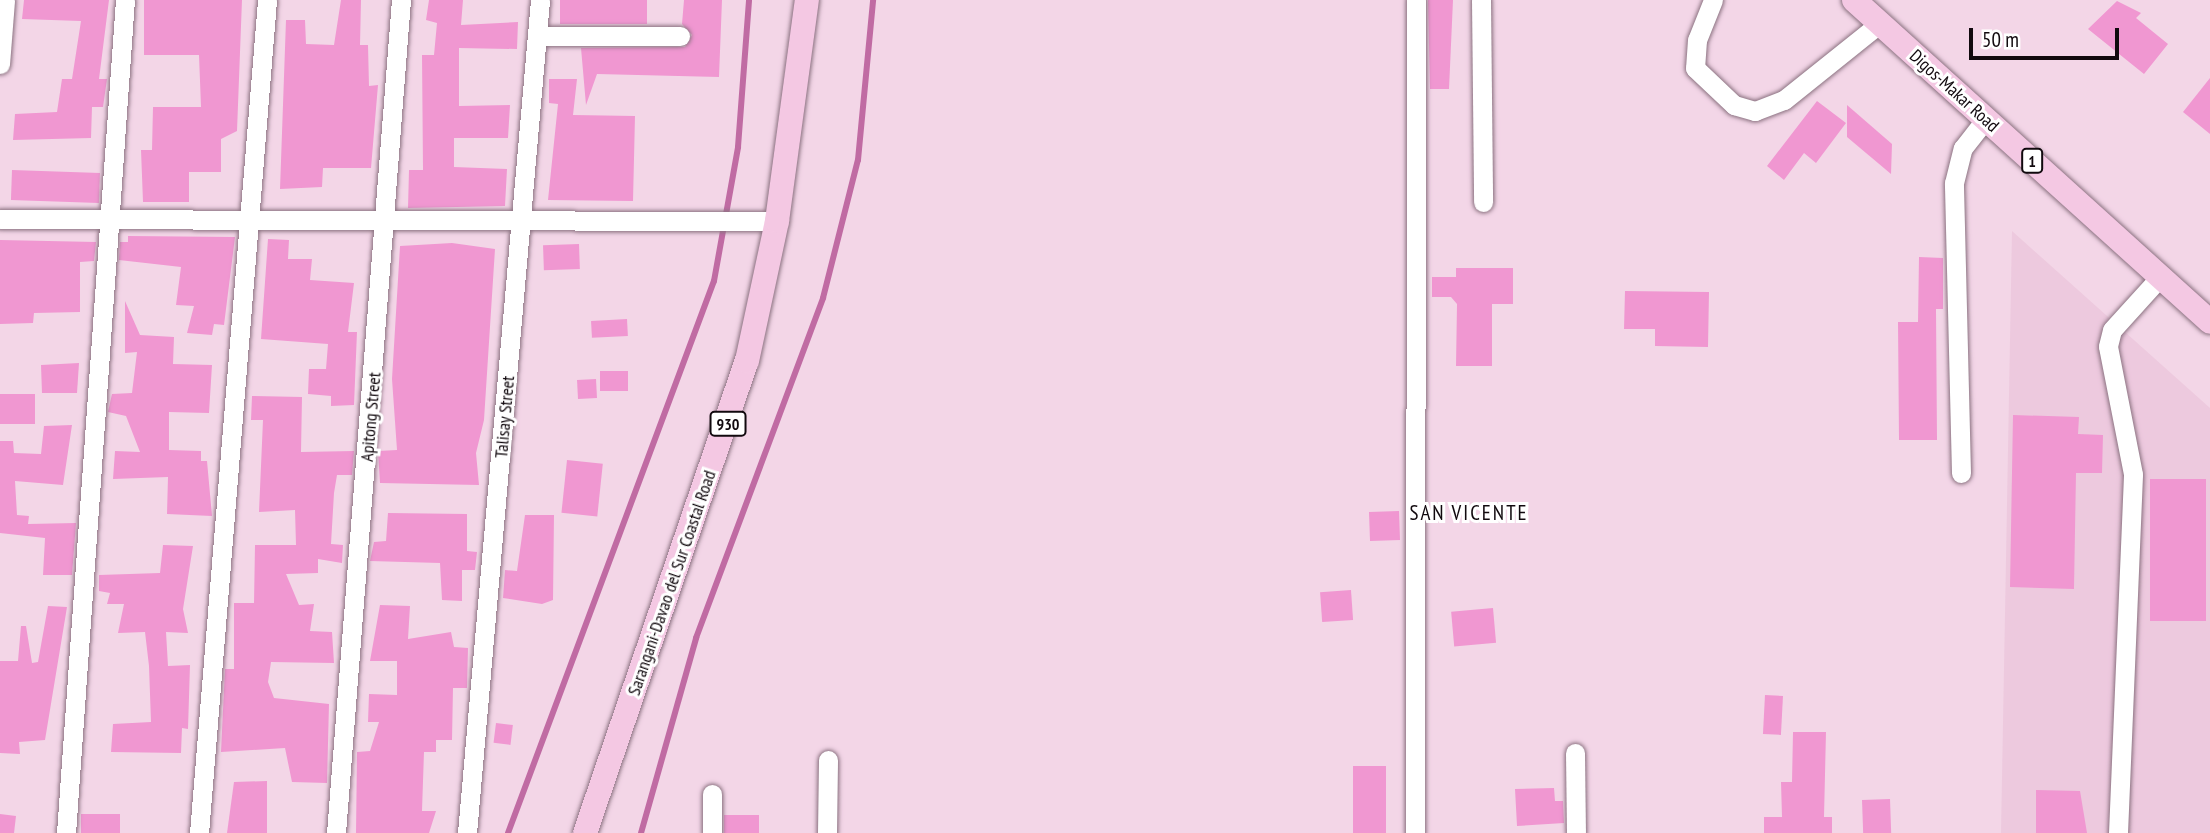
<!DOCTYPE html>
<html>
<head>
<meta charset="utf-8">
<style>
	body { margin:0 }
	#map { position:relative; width:2210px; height:833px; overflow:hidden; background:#f3d6e7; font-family:"PT Sans Narrow",sans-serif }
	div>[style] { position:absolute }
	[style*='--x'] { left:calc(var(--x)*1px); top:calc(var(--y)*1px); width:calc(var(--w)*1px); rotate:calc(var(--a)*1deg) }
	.built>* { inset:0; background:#edc9de }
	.stream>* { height:6px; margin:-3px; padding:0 3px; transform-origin:3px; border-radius:3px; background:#c06ba3 }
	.building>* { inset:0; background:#f097d1; transform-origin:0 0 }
	.roads { filter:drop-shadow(0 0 2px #8b7281) drop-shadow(0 0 2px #8b7281) }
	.minor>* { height:19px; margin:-9.5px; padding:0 9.5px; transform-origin:9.5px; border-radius:9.5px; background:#fff }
	.major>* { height:24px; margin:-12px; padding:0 12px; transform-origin:12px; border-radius:12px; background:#f4c8e3 }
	span { translate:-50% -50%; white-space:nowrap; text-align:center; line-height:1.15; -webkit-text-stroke:6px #fff; paint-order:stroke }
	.shield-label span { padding:2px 5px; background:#fff; border:2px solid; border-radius:5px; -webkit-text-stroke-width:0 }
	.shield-label { font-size:16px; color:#11090e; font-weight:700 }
	.street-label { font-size:18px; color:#11090e }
	.quarter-label { font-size:21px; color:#11090e; letter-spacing:2px }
	.scale { position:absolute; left:1969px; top:28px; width:150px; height:32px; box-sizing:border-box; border:4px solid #11090e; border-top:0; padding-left:9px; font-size:21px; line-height:24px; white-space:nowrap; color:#11090e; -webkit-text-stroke:5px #fff; paint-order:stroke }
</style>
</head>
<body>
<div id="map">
	<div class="built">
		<i style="clip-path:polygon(2012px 231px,2210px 408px,2210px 833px,2001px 833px)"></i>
	</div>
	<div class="stream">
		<i style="--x:508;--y:833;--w:589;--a:-69.54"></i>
		<i style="--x:714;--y:281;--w:136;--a:-79.8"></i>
		<i style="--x:738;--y:147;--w:147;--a:-85.7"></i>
		<i style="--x:641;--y:833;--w:203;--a:-74.2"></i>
		<i style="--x:696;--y:638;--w:363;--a:-69.5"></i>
		<i style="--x:823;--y:298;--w:142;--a:-75.8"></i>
		<i style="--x:858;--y:160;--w:161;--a:-84.6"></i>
	</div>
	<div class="building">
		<i style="clip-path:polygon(24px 0,109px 0,99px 79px,107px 79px,103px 107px,92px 107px,91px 138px,13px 140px,15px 114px,57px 112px,62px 79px,72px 79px,81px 21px,22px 19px)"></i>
		<i style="clip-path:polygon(144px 0,242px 0,237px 131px,221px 139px,221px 172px,189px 172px,189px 202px,143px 202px,141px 150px,152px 150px,153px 107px,201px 107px,199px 55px,144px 55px)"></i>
		<i style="clip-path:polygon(341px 0,361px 0,360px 45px,368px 45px,369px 86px,378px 85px,371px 168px,323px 168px,322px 187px,280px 189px,286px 20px,305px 20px,306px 44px,334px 45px)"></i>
		<i style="clip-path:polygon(429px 0,463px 0,461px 25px,518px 22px,517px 49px,459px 48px,459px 106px,510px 105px,508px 138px,454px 138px,454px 167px,507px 169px,505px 206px,408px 208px,409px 170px,423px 170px,422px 55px,434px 55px,437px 23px,426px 20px)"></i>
		<i style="left:560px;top:0;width:87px;height:24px"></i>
		<i style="clip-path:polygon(684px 0,722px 0,719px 77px,597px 74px,586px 105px,581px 48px,685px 47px,692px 35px,682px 24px)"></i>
		<i style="clip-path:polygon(1428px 0,1453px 0,1449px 89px,1430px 89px)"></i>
		<i style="clip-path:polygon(2117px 1px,2141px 13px,2136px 18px,2168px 44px,2144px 74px,2088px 29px)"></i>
		<i style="clip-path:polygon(2210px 78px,2210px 134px,2183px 112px)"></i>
		<i style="clip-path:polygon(549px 79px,577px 79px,573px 115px,635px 116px,633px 201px,548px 200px,558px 104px,549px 103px)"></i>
		<i style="clip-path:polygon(1817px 101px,1846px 123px,1816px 163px,1804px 153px,1784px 180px,1767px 166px)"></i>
		<i style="clip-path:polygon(1847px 105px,1892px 144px,1891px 174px,1847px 137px)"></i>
		<i style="left:12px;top:170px;width:88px;height:30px;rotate:2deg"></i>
		<i style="clip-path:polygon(128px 236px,235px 237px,224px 325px,214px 324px,212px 335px,187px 333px,194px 306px,176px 305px,181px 267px,119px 260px,120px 242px,128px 242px)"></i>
		<i style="clip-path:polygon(268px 239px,289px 240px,288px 259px,312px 259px,310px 280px,354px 283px,348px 332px,357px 332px,354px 405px,331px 406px,331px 396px,308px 394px,309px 369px,326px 369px,328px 344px,261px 339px)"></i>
		<i style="clip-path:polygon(0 240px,96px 242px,94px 261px,80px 262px,80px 312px,34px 313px,33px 323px,0 324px)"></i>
		<i style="clip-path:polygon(452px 243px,495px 249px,484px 420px,476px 453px,479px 485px,380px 483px,378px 451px,397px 450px,392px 379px,400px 246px)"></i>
		<i style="left:579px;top:244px;width:25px;height:36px;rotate:88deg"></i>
		<i style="clip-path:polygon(1919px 257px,1943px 258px,1943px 309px,1936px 309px,1937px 440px,1899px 440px,1898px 322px,1918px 322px)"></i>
		<i style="clip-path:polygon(1456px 268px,1513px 268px,1513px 304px,1492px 304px,1492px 366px,1456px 366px,1457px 304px,1451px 297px,1432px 297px,1432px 277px,1456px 277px)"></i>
		<i style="clip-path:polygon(1625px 291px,1709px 292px,1708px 347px,1655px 346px,1655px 329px,1624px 329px)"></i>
		<i style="clip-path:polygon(125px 301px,140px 335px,174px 337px,173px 364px,212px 365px,209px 413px,169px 412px,169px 450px,201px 451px,201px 461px,207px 461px,212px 516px,167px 514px,168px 477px,113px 479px,115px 451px,140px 452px,126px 416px,108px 412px,112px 394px,132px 393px,137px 352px,125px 353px)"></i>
		<i style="left:627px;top:319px;width:17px;height:36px;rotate:87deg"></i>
		<i style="clip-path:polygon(79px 363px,77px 393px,42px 393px,41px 365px)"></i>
		<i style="left:628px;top:371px;width:20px;height:28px;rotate:90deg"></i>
		<i style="left:596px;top:379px;width:19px;height:19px;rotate:87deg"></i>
		<i style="left:0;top:394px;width:35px;height:30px"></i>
		<i style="clip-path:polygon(252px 396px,302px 397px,301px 452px,354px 451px,352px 475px,337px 475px,334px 493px,331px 544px,343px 545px,342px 563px,318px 559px,318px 573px,286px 574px,299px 605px,314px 604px,310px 631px,332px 632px,334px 663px,271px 662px,268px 682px,274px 698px,329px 704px,327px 783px,292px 782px,285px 748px,221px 752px,225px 669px,234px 669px,234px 603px,254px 603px,255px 545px,296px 545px,295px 510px,259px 512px,263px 420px,251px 420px)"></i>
		<i style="clip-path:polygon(2013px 415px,2079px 417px,2078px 434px,2103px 435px,2102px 473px,2076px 473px,2074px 589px,2010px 587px)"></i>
		<i style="clip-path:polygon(72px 425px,63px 485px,15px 481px,17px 515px,29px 516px,28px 524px,76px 523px,72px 575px,43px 575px,45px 538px,0 533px,0 441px,13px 441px,14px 453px,41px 454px,44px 426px)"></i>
		<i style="left:567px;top:460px;width:36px;height:53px;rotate:6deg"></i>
		<i style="left:2150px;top:479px;width:56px;height:142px"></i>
		<i style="left:1399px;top:511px;width:29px;height:30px;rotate:88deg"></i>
		<i style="clip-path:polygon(388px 513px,467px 514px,467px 551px,477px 552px,475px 570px,462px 570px,462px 601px,442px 600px,440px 563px,370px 561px,374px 542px,386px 541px)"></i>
		<i style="clip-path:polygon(525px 515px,554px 515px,553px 600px,542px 604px,503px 598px,505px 570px,517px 571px)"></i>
		<i style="clip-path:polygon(163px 545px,193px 546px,183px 609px,188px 633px,166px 632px,168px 666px,190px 665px,188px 729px,182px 728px,181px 753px,111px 752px,113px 724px,151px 722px,149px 666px,145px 632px,118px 633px,124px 604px,107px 604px,110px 593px,99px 591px,99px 575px,160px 573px)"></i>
		<i style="left:1351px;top:590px;width:30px;height:31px;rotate:86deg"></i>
		<i style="clip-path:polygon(380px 605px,410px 606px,408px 639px,451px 632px,454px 647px,468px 648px,467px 688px,453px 688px,452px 740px,436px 740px,436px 752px,424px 752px,422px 811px,436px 811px,429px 833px,356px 833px,357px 752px,370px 751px,379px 722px,368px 722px,369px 694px,397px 695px,397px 661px,370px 661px)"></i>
		<i style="clip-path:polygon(48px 606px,67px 607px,45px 740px,19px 742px,20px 754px,0 753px,0 661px,18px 661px,21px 626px,26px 626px,32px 663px,38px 662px)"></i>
		<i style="left:1493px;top:608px;width:35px;height:42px;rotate:85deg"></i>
		<i style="left:1765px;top:695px;width:18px;height:39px;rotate:3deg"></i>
		<i style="left:496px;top:723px;width:17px;height:20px;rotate:7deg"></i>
		<i style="clip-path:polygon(1793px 732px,1826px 732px,1824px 817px,1832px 817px,1832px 833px,1764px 833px,1764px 817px,1782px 817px,1781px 782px,1792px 782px)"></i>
		<i style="left:1353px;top:766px;width:33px;height:67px"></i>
		<i style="clip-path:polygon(267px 781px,267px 833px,227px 833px,234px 782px)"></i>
		<i style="clip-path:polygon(1554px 788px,1555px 801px,1563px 801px,1564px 823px,1517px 826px,1515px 789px)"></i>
		<i style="clip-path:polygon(2036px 790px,2080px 791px,2087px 833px,2036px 833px)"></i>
		<i style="left:1890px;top:799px;width:34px;height:28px;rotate:88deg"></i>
		<i style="clip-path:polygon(0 814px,16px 816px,14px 833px,0 833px)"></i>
		<i style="left:81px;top:814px;width:39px;height:19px"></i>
		<i style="left:759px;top:815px;width:18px;height:35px;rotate:90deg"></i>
	</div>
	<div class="roads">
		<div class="minor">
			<i style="--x:1481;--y:0;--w:202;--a:89.4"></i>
			<i style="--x:1713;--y:0;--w:43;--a:111.8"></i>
			<i style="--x:1697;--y:40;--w:28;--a:94"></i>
			<i style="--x:1695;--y:68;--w:54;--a:43.5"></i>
			<i style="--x:1734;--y:105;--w:22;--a:16"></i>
			<i style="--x:1755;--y:111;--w:31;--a:-21"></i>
			<i style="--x:1784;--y:100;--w:123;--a:-38.7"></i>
			<i style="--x:537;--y:36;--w:143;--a:0"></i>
			<i style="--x:0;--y:64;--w:64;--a:-85.5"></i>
			<i style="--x:0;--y:219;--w:777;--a:0.15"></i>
			<i style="--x:1961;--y:473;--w:290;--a:-91.4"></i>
			<i style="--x:1954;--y:183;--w:36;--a:-76"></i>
			<i style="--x:1963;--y:148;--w:37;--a:-52"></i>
			<i style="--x:1575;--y:753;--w:80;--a:89.3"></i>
			<i style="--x:712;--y:794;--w:39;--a:90"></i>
			<i style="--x:66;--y:833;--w:835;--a:-85.95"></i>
			<i style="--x:199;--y:833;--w:836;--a:-85.33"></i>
			<i style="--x:336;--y:833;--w:836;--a:-85.54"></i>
			<i style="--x:467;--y:833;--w:836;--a:-84.99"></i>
			<i style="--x:827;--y:833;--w:73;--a:-89.2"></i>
			<i style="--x:1415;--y:833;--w:833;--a:-89.93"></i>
			<i style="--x:2118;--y:833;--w:359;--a:-87.6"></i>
			<i style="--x:2133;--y:474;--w:130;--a:-101.1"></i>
			<i style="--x:2108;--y:346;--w:16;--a:-76"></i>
			<i style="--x:2112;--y:330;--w:72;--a:-47.8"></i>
		</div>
		<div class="major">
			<i style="--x:1854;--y:0;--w:480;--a:42.1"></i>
			<i style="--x:585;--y:833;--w:499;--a:-71.1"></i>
			<i style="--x:747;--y:361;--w:143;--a:-77.9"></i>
			<i style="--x:777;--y:221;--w:223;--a:-82.3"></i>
		</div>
	</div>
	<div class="shield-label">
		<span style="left:2032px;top:161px">1</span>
		<span style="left:728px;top:424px">930</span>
	</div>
	<div class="street-label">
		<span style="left:1954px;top:91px;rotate:42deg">Digos-Makar Road</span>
		<span style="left:371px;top:417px;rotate:-85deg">Apitong Street</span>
		<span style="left:505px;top:417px;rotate:-85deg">Talisay Street</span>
		<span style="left:672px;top:583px;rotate:-71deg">Sarangani-Davao del Sur Coastal Road</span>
	</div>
	<div class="quarter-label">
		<span style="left:1469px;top:513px">SAN VICENTE</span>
	</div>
	<div class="scale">50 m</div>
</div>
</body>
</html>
